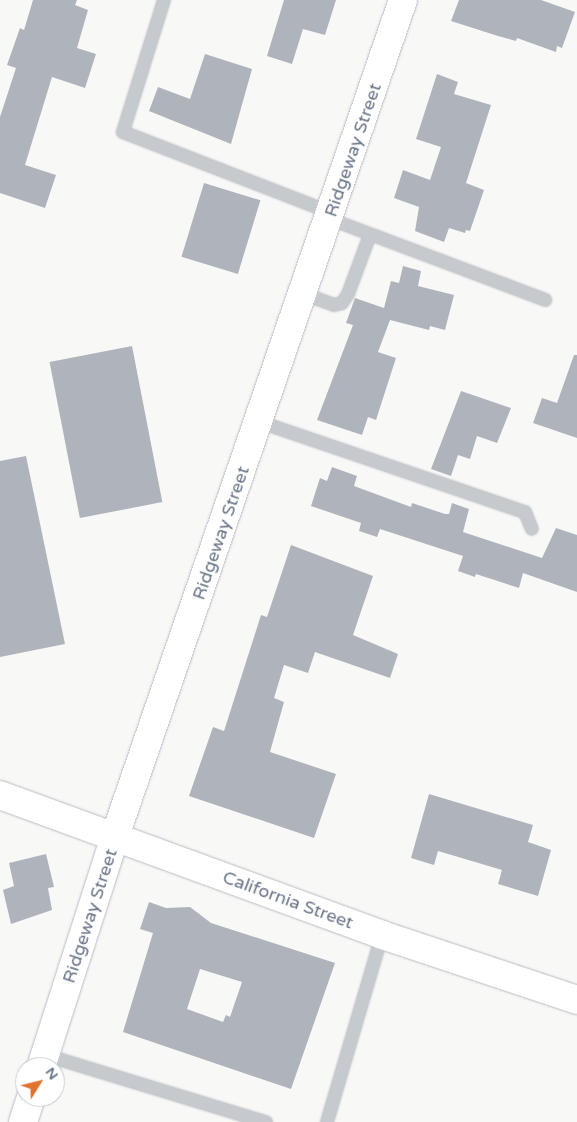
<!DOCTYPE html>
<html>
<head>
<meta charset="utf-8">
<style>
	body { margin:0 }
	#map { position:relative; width:577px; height:1122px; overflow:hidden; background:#f8f9f6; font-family:"Varela Round",sans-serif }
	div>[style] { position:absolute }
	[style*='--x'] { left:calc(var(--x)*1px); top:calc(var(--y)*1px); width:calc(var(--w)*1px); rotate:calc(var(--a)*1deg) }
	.building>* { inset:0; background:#afb4bc; transform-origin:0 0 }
	.roads { filter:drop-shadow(0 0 1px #b8bcc2) drop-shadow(0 0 1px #b8bcc2) }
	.lane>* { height:12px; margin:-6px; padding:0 6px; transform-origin:6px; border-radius:6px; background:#c6c9cd }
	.secondary>* { height:28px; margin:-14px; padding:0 14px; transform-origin:14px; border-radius:14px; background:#fff }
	span { translate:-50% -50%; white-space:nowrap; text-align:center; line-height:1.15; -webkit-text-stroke:5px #fff; paint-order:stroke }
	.street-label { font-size:18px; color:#687487 }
	.north { position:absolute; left:15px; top:1057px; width:50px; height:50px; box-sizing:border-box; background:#fff; border:1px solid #c3c7cf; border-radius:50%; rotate:54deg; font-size:14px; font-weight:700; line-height:20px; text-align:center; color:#687487 }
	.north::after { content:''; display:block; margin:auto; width:18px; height:22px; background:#e1732e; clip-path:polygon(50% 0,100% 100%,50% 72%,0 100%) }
</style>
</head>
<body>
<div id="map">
	<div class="building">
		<i style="clip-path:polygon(33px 0,77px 0,75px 5px,88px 10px,77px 48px,96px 54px,85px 88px,52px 77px,25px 165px,56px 175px,45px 208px,0 193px,0 117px,16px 68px,7px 65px,20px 28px,24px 30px)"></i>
		<i style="clip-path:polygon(284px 0,336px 0,325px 35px,303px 29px,292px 64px,267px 56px)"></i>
		<i style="clip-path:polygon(459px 0,541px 0,575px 12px,562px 48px,557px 46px,556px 52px,517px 38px,516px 41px,498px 36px,451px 21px)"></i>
		<i style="clip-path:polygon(205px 54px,252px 69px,231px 144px,149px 111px,158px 87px,190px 99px)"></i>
		<i style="clip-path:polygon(437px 74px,458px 82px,454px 94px,491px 105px,466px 183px,484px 190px,470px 231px,466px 230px,465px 233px,449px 228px,444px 242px,415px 231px,419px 207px,394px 198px,403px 170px,430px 180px,441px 147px,416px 139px)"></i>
		<i style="left:204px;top:183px;width:59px;height:77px;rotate:17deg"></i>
		<i style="clip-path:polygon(403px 266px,421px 271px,418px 286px,454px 295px,445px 330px,430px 326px,429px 330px,390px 320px,378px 352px,396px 358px,376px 420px,368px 417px,362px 435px,317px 420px,353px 325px,346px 323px,355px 298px,384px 308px,391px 281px,399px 283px)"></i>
		<i style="left:132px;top:346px;width:159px;height:84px;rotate:79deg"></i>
		<i style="clip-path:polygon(574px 355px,577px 355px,577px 438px,533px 423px,542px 398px,557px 403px)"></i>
		<i style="clip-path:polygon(461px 391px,511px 408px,497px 443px,477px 436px,470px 459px,458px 455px,451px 476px,431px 469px)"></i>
		<i style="clip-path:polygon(26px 456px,65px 644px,0 657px,0 461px)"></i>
		<i style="clip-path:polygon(332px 467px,357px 476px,354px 486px,411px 507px,412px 503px,445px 514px,449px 514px,452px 503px,469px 509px,463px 532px,542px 558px,556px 528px,577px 535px,577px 592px,523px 573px,519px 588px,476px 574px,475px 577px,458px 571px,463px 556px,380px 529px,377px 537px,359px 531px,361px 523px,311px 506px,320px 478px,327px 481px)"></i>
		<i style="clip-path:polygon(291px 545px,373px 576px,353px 635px,398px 654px,390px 678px,315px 652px,308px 673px,284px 665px,274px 698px,284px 702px,270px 752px,336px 774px,314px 838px,189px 796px,213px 727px,224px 731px,261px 615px,267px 617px)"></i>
		<i style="clip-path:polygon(429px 794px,533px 825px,528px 842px,551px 850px,538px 896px,498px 884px,502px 870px,438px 851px,434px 865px,411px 858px)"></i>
		<i style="clip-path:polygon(46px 854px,54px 887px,48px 888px,52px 910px,11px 924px,3px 890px,14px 886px,9px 863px)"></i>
		<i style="clip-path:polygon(evenodd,149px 902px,166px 908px,190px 907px,211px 923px,335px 963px,291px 1089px,123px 1032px,153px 933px,140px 929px,149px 902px,200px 969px,242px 982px,230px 1017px,226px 1015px,223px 1022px,187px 1009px,200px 969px)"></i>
	</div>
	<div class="roads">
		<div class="lane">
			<i style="--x:164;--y:0;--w:138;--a:107.3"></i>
			<i style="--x:123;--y:132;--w:224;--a:21.2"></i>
			<i style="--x:330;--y:219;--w:230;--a:20.6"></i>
			<i style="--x:304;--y:294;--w:32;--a:20"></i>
			<i style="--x:334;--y:305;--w:8;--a:-14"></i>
			<i style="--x:342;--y:303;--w:11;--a:-56"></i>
			<i style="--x:348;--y:294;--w:63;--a:-69.6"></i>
			<i style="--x:260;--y:422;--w:280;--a:18.8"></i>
			<i style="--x:525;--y:512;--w:18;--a:68"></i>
			<i style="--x:45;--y:1055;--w:231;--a:16.9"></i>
			<i style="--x:327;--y:1122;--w:195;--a:-73.6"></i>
		</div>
		<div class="secondary">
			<i style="--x:0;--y:795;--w:407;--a:20.1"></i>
			<i style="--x:382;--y:935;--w:206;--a:18.4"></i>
			<i style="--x:41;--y:1067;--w:243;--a:-72.2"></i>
			<i style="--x:115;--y:836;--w:884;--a:-70.99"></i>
			<i style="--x:23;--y:1122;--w:26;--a:-72"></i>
		</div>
	</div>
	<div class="street-label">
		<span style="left:353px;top:150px;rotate:-71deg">Ridgeway Street</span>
		<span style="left:221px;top:533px;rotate:-71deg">Ridgeway Street</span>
		<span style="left:288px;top:900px;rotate:20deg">California Street</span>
		<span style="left:90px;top:916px;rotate:-72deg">Ridgeway Street</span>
	</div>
	<div class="north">N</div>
</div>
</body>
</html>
